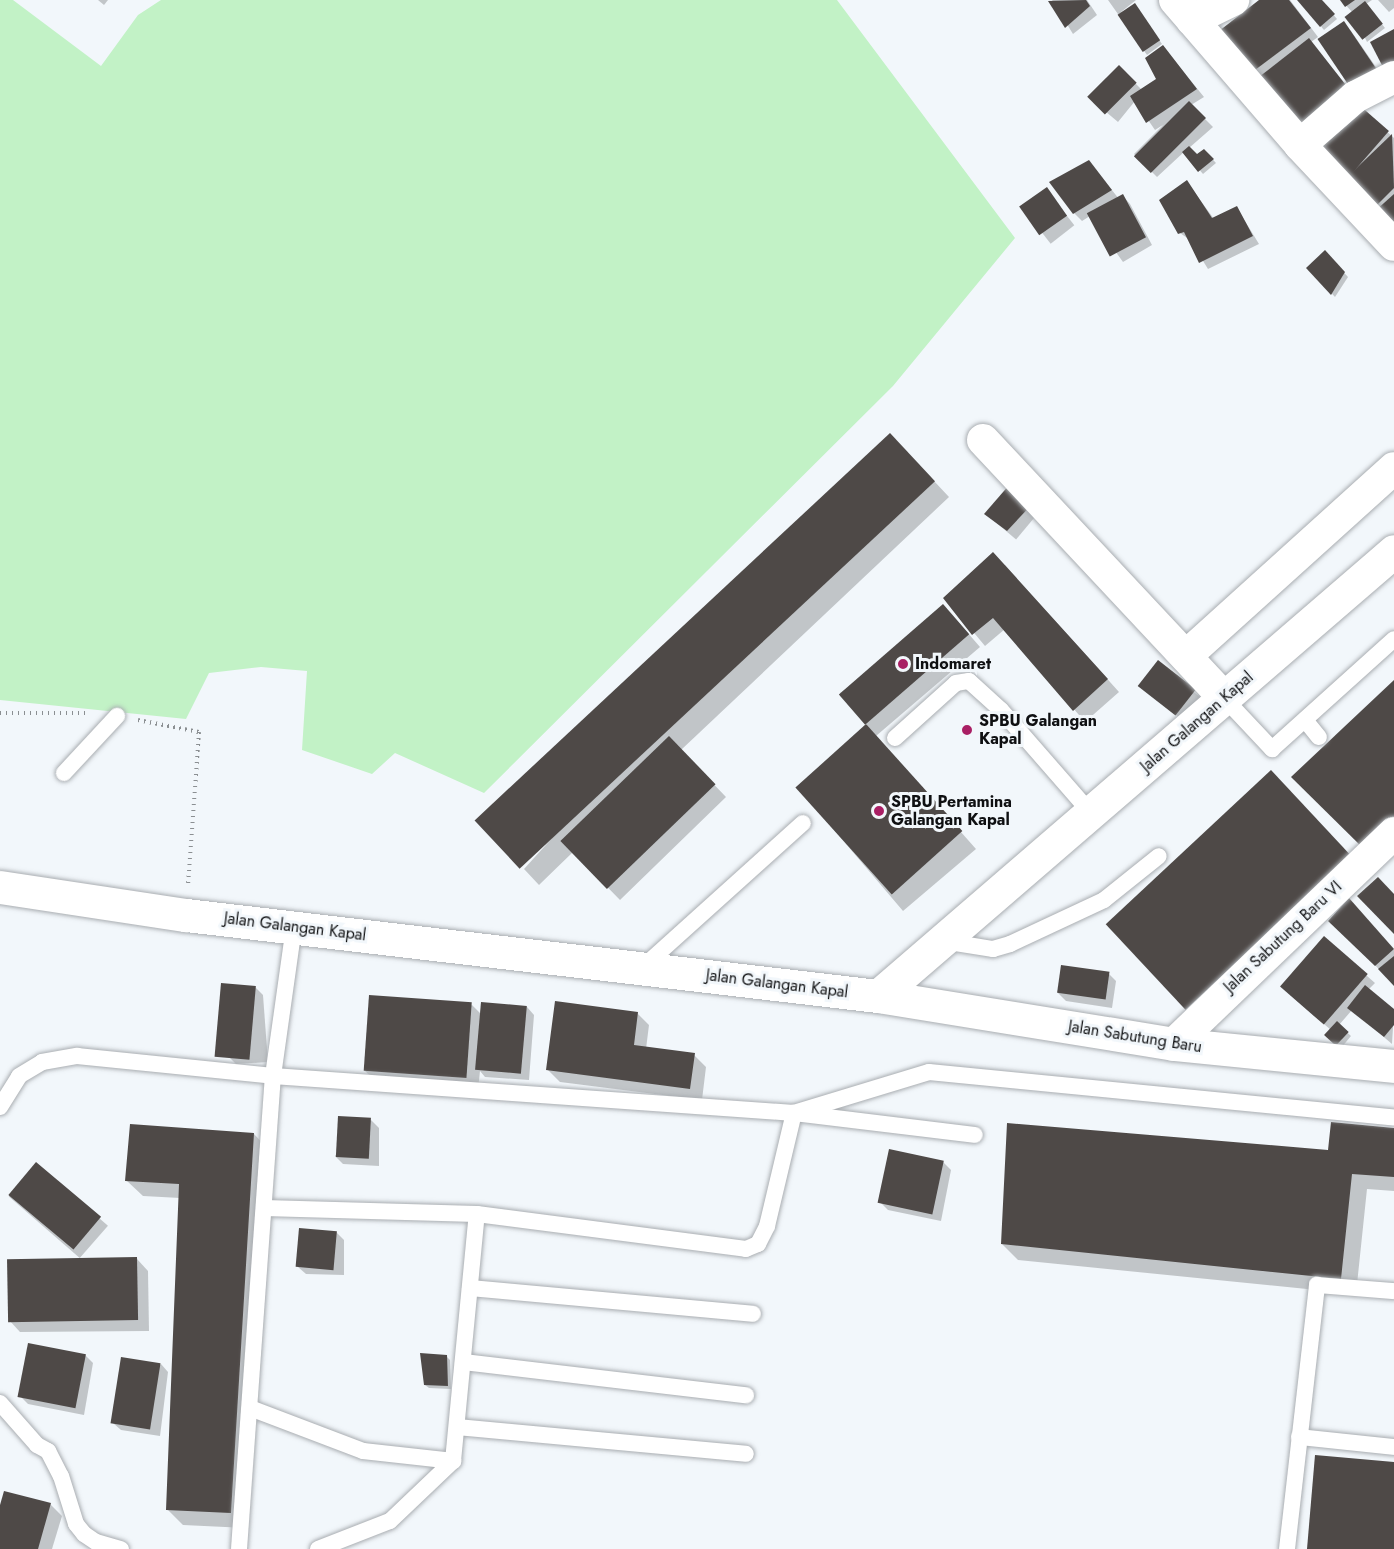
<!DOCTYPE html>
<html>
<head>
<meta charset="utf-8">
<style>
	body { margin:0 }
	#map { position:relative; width:1394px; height:1549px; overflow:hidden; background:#f2f7fb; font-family:Jost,sans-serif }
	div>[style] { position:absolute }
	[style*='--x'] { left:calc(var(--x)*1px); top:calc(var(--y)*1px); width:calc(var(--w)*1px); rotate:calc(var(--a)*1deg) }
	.green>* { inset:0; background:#c2f2c6 }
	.shadow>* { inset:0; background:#0003; transform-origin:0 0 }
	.building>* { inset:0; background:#4e4947; transform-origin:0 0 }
	.path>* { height:4px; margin-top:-2px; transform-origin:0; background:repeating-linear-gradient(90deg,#8b8f92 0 1.5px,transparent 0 6px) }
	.roads { filter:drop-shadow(0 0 2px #a9adb1) drop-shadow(0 0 2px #a9adb1) }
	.lane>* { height:16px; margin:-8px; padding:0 8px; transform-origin:8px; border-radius:8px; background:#fff }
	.street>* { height:32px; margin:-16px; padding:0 16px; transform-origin:16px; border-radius:16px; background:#fff }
	.secondary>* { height:33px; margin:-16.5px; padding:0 16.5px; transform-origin:16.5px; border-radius:16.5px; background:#fff }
	.dots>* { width:16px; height:16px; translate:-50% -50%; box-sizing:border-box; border:3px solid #f2f7fb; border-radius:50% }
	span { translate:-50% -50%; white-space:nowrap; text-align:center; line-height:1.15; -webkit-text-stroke:6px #f2f7fb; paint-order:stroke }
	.poi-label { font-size:16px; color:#0f1012; font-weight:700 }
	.left { translate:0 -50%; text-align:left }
	.street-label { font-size:16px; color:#0f1012 }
</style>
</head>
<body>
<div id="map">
	<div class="green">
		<i style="clip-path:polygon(0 0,13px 0,101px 66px,138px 15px,161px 0,837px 0,1015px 238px,893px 386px,484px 793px,395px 753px,372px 774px,302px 750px,307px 671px,261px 667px,209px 673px,186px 719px,0 700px)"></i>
	</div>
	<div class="shadow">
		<i style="clip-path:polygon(98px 0,108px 0,104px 5px)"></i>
		<i style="clip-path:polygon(1052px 0,1087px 0,1097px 15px,1073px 34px)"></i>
		<i style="clip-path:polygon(1108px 0,1136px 0,1121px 12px,1138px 9px,1162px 44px,1147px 55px)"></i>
		<i style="clip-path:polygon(1262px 0,1290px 0,1318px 37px,1311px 42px,1364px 107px,1362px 109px,1394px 138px,1394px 232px,1252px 72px)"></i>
		<i style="clip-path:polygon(1299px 0,1321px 0,1337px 19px,1324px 30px)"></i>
		<i style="clip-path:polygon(1341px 0,1372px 0,1366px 4px,1385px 28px,1367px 42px,1353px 13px)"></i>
		<i style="clip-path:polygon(1378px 0,1394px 0,1394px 8px,1389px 12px)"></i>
		<i style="clip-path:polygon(1343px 23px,1351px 31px,1385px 80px,1353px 89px)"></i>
		<i style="clip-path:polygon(1170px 55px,1204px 97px,1191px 105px,1213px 127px,1189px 148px,1196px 156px,1204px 150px,1216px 163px,1203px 174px,1184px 152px,1157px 177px,1134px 154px,1163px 125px,1155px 130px,1135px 101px,1118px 122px,1099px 106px,1119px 67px,1142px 90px,1158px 79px)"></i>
		<i style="clip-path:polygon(1096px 170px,1119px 199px,1123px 196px,1130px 204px,1152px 245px,1123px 262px,1090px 216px,1082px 221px,1074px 213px)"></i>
		<i style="clip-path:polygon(1187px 182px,1214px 219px,1237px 208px,1259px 244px,1208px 269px,1190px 240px,1180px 233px)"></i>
		<i style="left:1046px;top:189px;width:46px;height:30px;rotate:52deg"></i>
		<i style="clip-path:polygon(1325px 252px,1348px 277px,1335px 297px,1308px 268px)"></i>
		<i style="clip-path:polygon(905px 450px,949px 497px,681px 750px,726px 797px,620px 900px,573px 852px,539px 885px,524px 869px)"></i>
		<i style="left:1010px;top:486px;width:39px;height:37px;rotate:40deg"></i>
		<i style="clip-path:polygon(1005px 565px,1119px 692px,1085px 722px,1005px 629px,985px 646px,945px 598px)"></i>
		<i style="clip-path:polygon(954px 617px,980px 647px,876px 736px,976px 849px,903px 911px,800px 790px,867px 725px,840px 693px)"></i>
		<i style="left:1158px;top:663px;width:58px;height:29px;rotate:39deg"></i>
		<i style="clip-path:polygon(1356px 908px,1394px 950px,1394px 984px,1330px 921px)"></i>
		<i style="clip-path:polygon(1324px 938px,1375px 983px,1368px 990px,1394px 1011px,1392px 1044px,1352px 1010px,1339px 1025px,1351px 1036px,1341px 1048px,1326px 1035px,1331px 1030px,1290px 995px)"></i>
		<i style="clip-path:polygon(1108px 973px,1116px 981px,1112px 1008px,1066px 1001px,1058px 993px)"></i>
		<i style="clip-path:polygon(255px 987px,263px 995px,268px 1062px,236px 1064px,228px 1056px)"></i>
		<i style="clip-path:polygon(472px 1005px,481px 1014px,527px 1007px,534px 1015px,529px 1080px,485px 1077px,480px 1071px,478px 1090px,377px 1082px,365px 1071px)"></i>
		<i style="clip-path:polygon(637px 1013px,649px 1025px,646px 1049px,694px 1055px,706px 1067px,702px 1100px,560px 1082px,548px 1070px)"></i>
		<i style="clip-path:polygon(371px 1120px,379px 1128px,379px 1166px,343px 1164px,335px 1156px)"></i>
		<i style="clip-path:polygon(1394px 1129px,1394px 1191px,1367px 1189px,1356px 1294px,1018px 1260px,1002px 1244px,1330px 1152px)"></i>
		<i style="clip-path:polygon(254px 1134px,269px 1150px,246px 1528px,183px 1525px,168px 1510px,180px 1198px,143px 1196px,127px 1181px)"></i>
		<i style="clip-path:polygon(943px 1162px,951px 1170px,941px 1221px,888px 1210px,880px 1202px)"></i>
		<i style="left:37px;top:1164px;width:94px;height:43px;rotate:41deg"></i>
		<i style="clip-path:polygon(336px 1232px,344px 1240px,344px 1275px,306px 1274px,298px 1267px)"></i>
		<i style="clip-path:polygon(137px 1259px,148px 1271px,149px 1331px,20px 1332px,9px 1320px)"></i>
		<i style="clip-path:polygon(85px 1355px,93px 1363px,84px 1415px,28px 1404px,20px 1396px)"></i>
		<i style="clip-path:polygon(446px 1356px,450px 1360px,451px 1389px,429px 1388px,425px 1385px)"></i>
		<i style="clip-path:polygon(161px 1364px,168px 1372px,160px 1436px,121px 1430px,113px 1423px)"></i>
		<i style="clip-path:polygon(50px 1504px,62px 1516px,52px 1549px,0 1549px,0 1510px)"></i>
	</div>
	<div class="building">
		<i style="clip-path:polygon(1086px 0,1090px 6px,1065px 28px,1048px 1px)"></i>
		<i style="clip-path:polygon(1259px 0,1289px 0,1311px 28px,1251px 73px,1219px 31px)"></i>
		<i style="clip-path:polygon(1297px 0,1322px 0,1335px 14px,1320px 27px)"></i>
		<i style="clip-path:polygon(1340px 0,1355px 0,1345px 7px)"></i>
		<i style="left:1365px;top:1px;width:29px;height:26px;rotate:52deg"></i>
		<i style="left:1135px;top:3px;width:45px;height:21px;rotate:56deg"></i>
		<i style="left:1344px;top:21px;width:60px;height:32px;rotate:56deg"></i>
		<i style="clip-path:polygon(1394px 29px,1394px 69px,1386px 73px,1370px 42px)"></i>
		<i style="left:1309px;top:38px;width:73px;height:68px;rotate:52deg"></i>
		<i style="clip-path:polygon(1163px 45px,1197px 89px,1146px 123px,1130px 96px,1156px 79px,1145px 58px)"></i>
		<i style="left:1119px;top:65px;width:25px;height:45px;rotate:45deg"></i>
		<i style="left:1189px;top:101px;width:24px;height:78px;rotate:45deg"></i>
		<i style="left:1358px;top:104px;width:41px;height:64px;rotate:41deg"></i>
		<i style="clip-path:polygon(1392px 134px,1394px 188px,1372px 210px,1343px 181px)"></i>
		<i style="clip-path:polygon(1189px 146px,1197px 154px,1204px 149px,1214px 159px,1198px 172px,1182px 152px)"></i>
		<i style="clip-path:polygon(1089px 160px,1112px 190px,1073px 214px,1049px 182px)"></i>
		<i style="clip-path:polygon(1187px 180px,1212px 218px,1237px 206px,1253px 236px,1199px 263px,1184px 232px,1178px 234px,1159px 200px)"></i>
		<i style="left:1047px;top:187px;width:35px;height:34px;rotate:55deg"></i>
		<i style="left:1123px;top:194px;width:49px;height:41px;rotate:62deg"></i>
		<i style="clip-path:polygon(1394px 194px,1394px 234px,1374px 212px)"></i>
		<i style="clip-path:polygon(1325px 250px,1345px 272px,1331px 295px,1306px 268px)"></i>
		<i style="left:890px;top:433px;width:66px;height:568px;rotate:47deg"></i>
		<i style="clip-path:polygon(1010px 484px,1034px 502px,1007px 531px,984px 514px)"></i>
		<i style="clip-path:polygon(993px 552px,1108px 679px,1073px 711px,993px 618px,972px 635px,943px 598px)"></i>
		<i style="left:943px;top:604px;width:40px;height:138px;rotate:49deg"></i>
		<i style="left:1158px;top:660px;width:48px;height:33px;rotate:38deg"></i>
		<i style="clip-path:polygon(1394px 680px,1394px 825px,1366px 851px,1291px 777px)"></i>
		<i style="left:866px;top:724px;width:144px;height:95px;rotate:48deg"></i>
		<i style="left:669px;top:736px;width:67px;height:151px;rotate:46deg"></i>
		<i style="left:1271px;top:770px;width:117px;height:226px;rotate:47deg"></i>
		<i style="clip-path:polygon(1378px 877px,1394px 894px,1394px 934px,1357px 896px)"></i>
		<i style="clip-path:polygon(1349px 898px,1394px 949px,1375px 966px,1328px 921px)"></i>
		<i style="left:1324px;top:936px;width:58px;height:67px;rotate:41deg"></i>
		<i style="clip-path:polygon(1394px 956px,1394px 986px,1378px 969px)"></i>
		<i style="left:1061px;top:965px;width:49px;height:28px;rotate:8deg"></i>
		<i style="left:221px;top:983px;width:35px;height:74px;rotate:5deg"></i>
		<i style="clip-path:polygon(1365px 985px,1394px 1009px,1394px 1025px,1384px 1037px,1347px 1008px)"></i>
		<i style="left:369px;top:995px;width:103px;height:76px;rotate:4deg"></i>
		<i style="clip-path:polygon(555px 1001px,638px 1012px,634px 1045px,695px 1053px,690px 1089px,546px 1070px)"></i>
		<i style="left:481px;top:1002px;width:46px;height:68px;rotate:5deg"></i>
		<i style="left:1337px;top:1021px;width:16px;height:19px;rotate:43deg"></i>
		<i style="left:338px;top:1116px;width:33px;height:41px;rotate:3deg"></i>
		<i style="clip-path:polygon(1331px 1122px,1394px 1128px,1394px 1177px,1352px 1174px,1341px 1279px,1001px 1244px,1007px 1123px,1328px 1150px)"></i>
		<i style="clip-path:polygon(130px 1124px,254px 1133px,231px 1513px,166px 1510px,179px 1184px,125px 1181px)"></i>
		<i style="left:889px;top:1149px;width:56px;height:55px;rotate:12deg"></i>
		<i style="left:36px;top:1162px;width:85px;height:43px;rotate:40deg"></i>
		<i style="left:299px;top:1228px;width:38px;height:39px;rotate:5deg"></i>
		<i style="left:137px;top:1257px;width:63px;height:130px;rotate:89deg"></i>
		<i style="left:28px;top:1343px;width:59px;height:55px;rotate:11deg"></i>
		<i style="clip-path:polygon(420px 1353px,447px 1355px,448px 1386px,424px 1385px)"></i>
		<i style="left:121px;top:1357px;width:40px;height:67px;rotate:9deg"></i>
		<i style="clip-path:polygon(1315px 1455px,1394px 1462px,1394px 1549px,1307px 1549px)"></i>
		<i style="clip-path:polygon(4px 1491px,51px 1503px,38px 1549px,0 1549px,0 1505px)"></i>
	</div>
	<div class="path">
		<i style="--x:0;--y:713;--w:89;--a:0"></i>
		<i style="--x:138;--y:720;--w:62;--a:11.1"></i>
		<i style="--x:199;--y:732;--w:152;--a:94.1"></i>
	</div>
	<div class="roads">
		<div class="lane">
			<i style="--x:1225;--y:699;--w:69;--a:46.8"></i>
			<i style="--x:1272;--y:749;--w:164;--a:-42"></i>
			<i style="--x:1305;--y:720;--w:22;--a:51"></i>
			<i style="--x:895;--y:738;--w:82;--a:-42"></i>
			<i style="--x:956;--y:683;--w:13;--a:-9"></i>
			<i style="--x:969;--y:681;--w:43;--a:42.2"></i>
			<i style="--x:1001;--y:710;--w:137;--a:48.9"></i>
			<i style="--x:64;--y:773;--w:78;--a:-47.1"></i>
			<i style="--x:943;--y:941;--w:51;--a:9.1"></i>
			<i style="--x:993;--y:949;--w:18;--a:-16"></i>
			<i style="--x:1010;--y:944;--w:104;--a:-25.1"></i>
			<i style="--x:1104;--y:900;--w:70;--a:-38.7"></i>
			<i style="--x:643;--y:967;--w:215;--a:-42"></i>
			<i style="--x:0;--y:1107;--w:36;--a:-58"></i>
			<i style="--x:19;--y:1076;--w:27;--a:-31"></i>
			<i style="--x:42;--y:1062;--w:36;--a:-10"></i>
			<i style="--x:77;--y:1056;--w:197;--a:5.8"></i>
			<i style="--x:273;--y:1076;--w:522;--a:4.06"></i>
			<i style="--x:794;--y:1113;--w:141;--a:-16.9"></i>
			<i style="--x:929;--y:1072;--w:467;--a:5.6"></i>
			<i style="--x:264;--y:1208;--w:213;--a:1.6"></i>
			<i style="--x:477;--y:1214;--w:271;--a:7.4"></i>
			<i style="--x:746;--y:1249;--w:13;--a:-23"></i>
			<i style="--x:758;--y:1244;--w:20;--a:-63"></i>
			<i style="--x:767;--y:1226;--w:116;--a:-76.6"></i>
			<i style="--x:794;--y:1113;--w:182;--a:6.9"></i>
			<i style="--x:470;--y:1288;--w:284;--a:5.2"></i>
			<i style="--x:463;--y:1362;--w:285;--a:6.7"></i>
			<i style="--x:0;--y:1403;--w:56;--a:48.6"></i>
			<i style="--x:37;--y:1445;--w:13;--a:29"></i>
			<i style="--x:48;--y:1451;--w:28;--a:63"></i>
			<i style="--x:61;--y:1476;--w:50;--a:72.6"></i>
			<i style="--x:76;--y:1524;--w:13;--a:51"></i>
			<i style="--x:84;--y:1534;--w:14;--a:34"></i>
			<i style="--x:96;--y:1542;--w:26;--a:16"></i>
			<i style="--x:250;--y:1408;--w:121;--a:20.8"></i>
			<i style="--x:363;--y:1451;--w:91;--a:6.3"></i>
			<i style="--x:457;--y:1427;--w:290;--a:5.3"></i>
			<i style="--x:1299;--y:1437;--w:96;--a:6"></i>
			<i style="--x:239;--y:1549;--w:474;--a:-85.9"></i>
			<i style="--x:273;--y:1076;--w:150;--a:-82"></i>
			<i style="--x:318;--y:1549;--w:77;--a:-21.3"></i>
			<i style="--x:390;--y:1521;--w:87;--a:-43.6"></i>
			<i style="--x:453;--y:1461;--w:248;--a:-84.5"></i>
			<i style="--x:1287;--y:1549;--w:266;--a:-83.5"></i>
			<i style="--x:1317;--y:1285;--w:77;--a:4.5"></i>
		</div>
		<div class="street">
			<i style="--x:1175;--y:0;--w:191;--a:49.2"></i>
			<i style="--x:1300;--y:145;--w:137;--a:46.8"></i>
			<i style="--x:1192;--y:20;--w:46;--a:-26"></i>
			<i style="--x:1300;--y:145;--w:73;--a:-41.1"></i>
			<i style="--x:1355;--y:97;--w:44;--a:-27.1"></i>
			<i style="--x:983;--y:440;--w:354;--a:46.9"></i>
			<i style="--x:1186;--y:656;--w:280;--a:-42.1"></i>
			<i style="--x:1174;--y:1044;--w:305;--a:-43.8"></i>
		</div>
		<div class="secondary">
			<i style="--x:0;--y:887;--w:188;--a:8.6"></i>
			<i style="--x:186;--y:915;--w:697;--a:6.68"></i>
			<i style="--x:878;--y:996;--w:300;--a:9.2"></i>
			<i style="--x:1174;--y:1044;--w:221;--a:5.7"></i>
			<i style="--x:878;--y:996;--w:681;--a:-40.77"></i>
		</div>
	</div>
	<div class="dots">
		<i style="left:903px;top:664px;background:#a91f64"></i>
		<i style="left:967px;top:730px;background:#a91f64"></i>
		<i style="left:879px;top:811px;background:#a91f64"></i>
	</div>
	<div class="poi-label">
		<span class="left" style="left:915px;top:664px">Indomaret</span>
		<span class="left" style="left:979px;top:730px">SPBU Galangan<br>Kapal</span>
		<span class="left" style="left:891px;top:811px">SPBU Pertamina<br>Galangan Kapal</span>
	</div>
	<div class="street-label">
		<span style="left:1197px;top:722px;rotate:-41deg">Jalan Galangan Kapal</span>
		<span style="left:295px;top:927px;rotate:7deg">Jalan Galangan Kapal</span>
		<span style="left:1283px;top:937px;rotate:-43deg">Jalan Sabutung Baru VI</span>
		<span style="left:777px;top:984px;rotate:7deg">Jalan Galangan Kapal</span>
		<span style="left:1135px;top:1037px;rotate:9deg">Jalan Sabutung Baru</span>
	</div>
</div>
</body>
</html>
